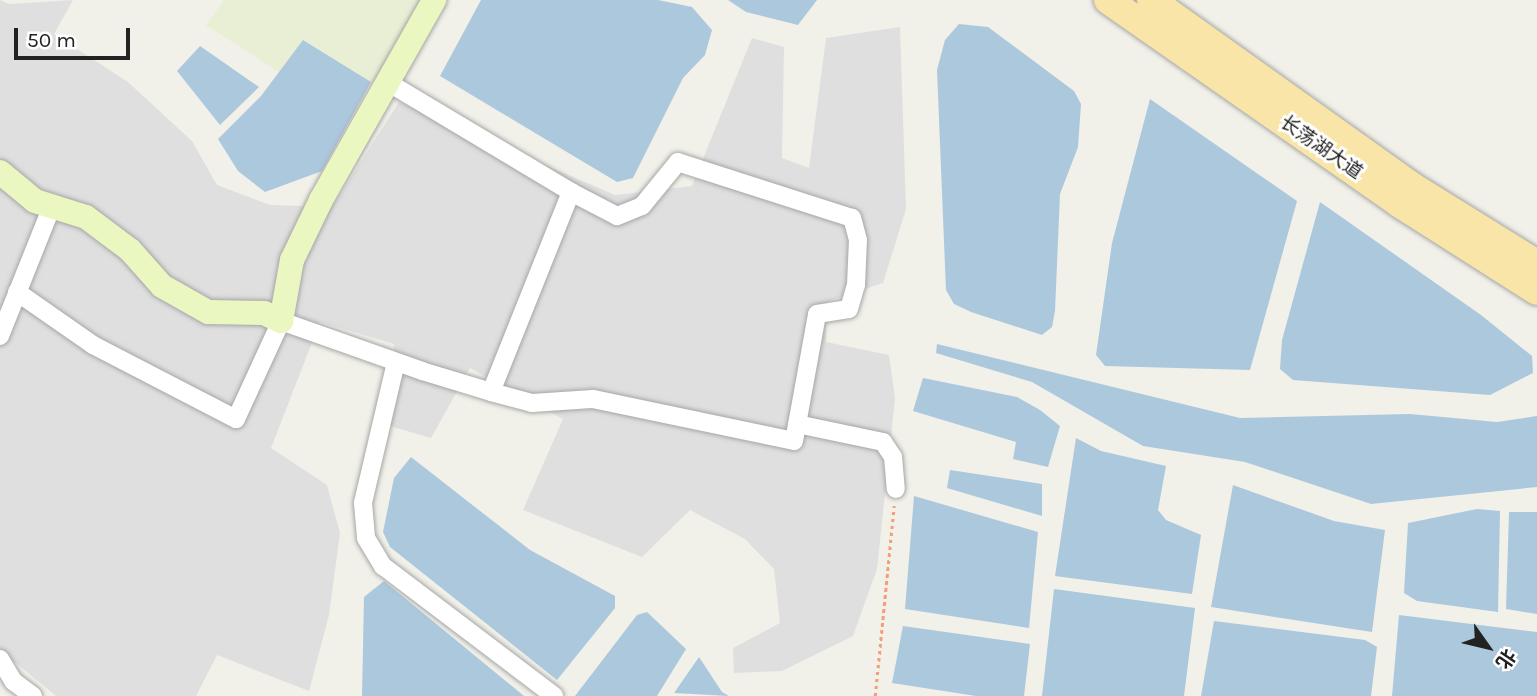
<!DOCTYPE html>
<html>
<head>
<meta charset="utf-8">
<style>
	body { margin:0 }
	#map { position:relative; width:1537px; height:696px; overflow:hidden; background:#f1f0e9; font-family:Karla,"Noto Sans SC",sans-serif }
	div>[style] { position:absolute }
	[style*='--x'] { left:calc(var(--x)*1px); top:calc(var(--y)*1px); width:calc(var(--w)*1px); rotate:calc(var(--a)*1deg) }
	.residential>* { inset:0; background:#e0dfdf }
	.farmland>* { inset:0; background:#e8efd5 }
	.water>* { inset:0; background:#acc8dd }
	.path>* { height:2.5px; margin-top:-1.25px; transform-origin:0; background:repeating-linear-gradient(90deg,#f49d77 0 3.5px,transparent 0 7px) }
	.roads { filter:drop-shadow(0 0 2px #a6a6a6) drop-shadow(0 0 2px #a6a6a6) }
	.street>* { height:18px; margin:-9px; padding:0 9px; transform-origin:9px; border-radius:9px; background:#fff }
	.secondary>* { height:24px; margin:-12px; padding:0 12px; transform-origin:12px; border-radius:12px; background:#eaf7c1 }
	.primary>* { height:28px; margin:-14px; padding:0 14px; transform-origin:14px; border-radius:14px; background:#f8e5a7 }
	span { translate:-50% -50%; white-space:nowrap; text-align:center; line-height:1.15; -webkit-text-stroke:6px #fff; paint-order:stroke }
	.street-label { font-size:19px; color:#222 }
	.north { position:absolute; left:1453px; top:612px; width:70px; height:70px; -webkit-text-stroke:5px #fff; paint-order:stroke; rotate:124deg; font-size:19px; font-weight:700; line-height:28px; text-align:center; color:#222 }
	.north::after { content:''; display:block; margin:auto; width:24px; height:32px; background:#222; clip-path:polygon(50% 0,100% 100%,50% 72%,0 100%) }
	.scale { position:absolute; left:14px; top:28px; width:116px; height:32px; box-sizing:border-box; border:4px solid #222; border-top:0; padding-left:9px; font-size:21px; line-height:24px; white-space:nowrap; color:#222; -webkit-text-stroke:5px #fff; paint-order:stroke }
</style>
</head>
<body>
<div id="map">
	<div class="residential">
		<i style="clip-path:polygon(0 0,9px 4px,73px 0,54px 34px,128px 82px,192px 141px,217px 185px,270px 205px,332px 207px,399px 102px,615px 195px,692px 186px,752px 38px,784px 47px,782px 158px,809px 168px,826px 38px,900px 27px,906px 209px,883px 283px,826px 302px,826px 342px,889px 355px,895px 398px,877px 569px,853px 636px,782px 671px,734px 673px,733px 648px,780px 623px,774px 569px,745px 539px,690px 510px,642px 557px,523px 510px,563px 419px,470px 368px,431px 438px,390px 426px,394px 344px,320px 322px,271px 448px,327px 485px,340px 533px,329px 615px,309px 691px,217px 655px,196px 696px,56px 696px,15px 662px,0 675px)"></i>
	</div>
	<div class="farmland">
		<i style="clip-path:polygon(224px 0,423px 0,394px 56px,371px 82px,304px 40px,279px 72px,206px 25px)"></i>
	</div>
	<div class="water">
		<i style="clip-path:polygon(481px 0,658px 0,692px 7px,712px 30px,705px 55px,683px 78px,633px 178px,617px 182px,440px 76px)"></i>
		<i style="clip-path:polygon(728px 0,817px 0,798px 25px,746px 12px)"></i>
		<i style="clip-path:polygon(959px 24px,988px 27px,1074px 91px,1081px 104px,1078px 147px,1060px 194px,1055px 311px,1052px 327px,1042px 335px,971px 312px,954px 304px,946px 290px,937px 70px,945px 40px)"></i>
		<i style="clip-path:polygon(303px 40px,371px 82px,322px 171px,265px 192px,238px 171px,218px 139px,261px 96px)"></i>
		<i style="clip-path:polygon(200px 46px,259px 87px,220px 125px,177px 71px)"></i>
		<i style="clip-path:polygon(1150px 99px,1297px 201px,1250px 370px,1105px 366px,1096px 355px,1112px 243px)"></i>
		<i style="clip-path:polygon(1320px 202px,1481px 315px,1532px 356px,1533px 373px,1490px 395px,1293px 380px,1280px 369px,1282px 340px)"></i>
		<i style="clip-path:polygon(937px 344px,1240px 418px,1410px 414px,1497px 422px,1537px 416px,1537px 487px,1371px 504px,1245px 462px,1143px 446px,1032px 382px,936px 353px)"></i>
		<i style="clip-path:polygon(923px 378px,1017px 397px,1040px 410px,1060px 426px,1048px 467px,1013px 459px,1016px 442px,913px 411px)"></i>
		<i style="clip-path:polygon(1076px 438px,1101px 451px,1166px 466px,1158px 510px,1166px 520px,1201px 535px,1192px 594px,1055px 576px)"></i>
		<i style="clip-path:polygon(411px 457px,530px 550px,615px 596px,615px 608px,557px 680px,390px 547px,383px 532px,394px 478px)"></i>
		<i style="clip-path:polygon(950px 470px,1042px 484px,1042px 516px,947px 488px)"></i>
		<i style="clip-path:polygon(1233px 485px,1334px 521px,1385px 530px,1372px 632px,1211px 607px)"></i>
		<i style="clip-path:polygon(914px 496px,1038px 532px,1029px 628px,905px 609px)"></i>
		<i style="clip-path:polygon(1477px 509px,1500px 511px,1498px 612px,1417px 601px,1404px 593px,1408px 523px)"></i>
		<i style="clip-path:polygon(1509px 512px,1537px 512px,1537px 614px,1506px 609px)"></i>
		<i style="clip-path:polygon(384px 581px,524px 696px,362px 696px,364px 597px)"></i>
		<i style="clip-path:polygon(1054px 589px,1195px 608px,1184px 696px,1042px 696px)"></i>
		<i style="clip-path:polygon(647px 612px,686px 649px,657px 696px,575px 696px,637px 615px)"></i>
		<i style="clip-path:polygon(1399px 615px,1537px 632px,1537px 696px,1392px 696px)"></i>
		<i style="clip-path:polygon(1214px 621px,1365px 640px,1377px 647px,1371px 696px,1201px 696px)"></i>
		<i style="clip-path:polygon(903px 626px,1030px 644px,1024px 696px,976px 696px,892px 683px)"></i>
		<i style="clip-path:polygon(699px 657px,722px 692px,729px 696px,674px 693px)"></i>
	</div>
	<div class="path">
		<i style="--x:875;--y:696;--w:191;--a:-84.3"></i>
	</div>
	<div class="roads">
		<div class="street">
			<i style="--x:389;--y:83;--w:212;--a:30.9"></i>
			<i style="--x:17;--y:292;--w:93;--a:34.9"></i>
			<i style="--x:93;--y:345;--w:161;--a:27.4"></i>
			<i style="--x:236;--y:419;--w:108;--a:-65.3"></i>
			<i style="--x:281;--y:321;--w:150;--a:19.5"></i>
			<i style="--x:422;--y:371;--w:72;--a:16.9"></i>
			<i style="--x:491;--y:392;--w:42;--a:15"></i>
			<i style="--x:532;--y:403;--w:61;--a:-3.8"></i>
			<i style="--x:593;--y:399;--w:205;--a:11.8"></i>
			<i style="--x:794;--y:441;--w:129;--a:-79.7"></i>
			<i style="--x:817;--y:314;--w:32;--a:-9"></i>
			<i style="--x:849;--y:309;--w:25;--a:-74"></i>
			<i style="--x:856;--y:285;--w:45;--a:-87.5"></i>
			<i style="--x:858;--y:240;--w:23;--a:-105"></i>
			<i style="--x:852;--y:218;--w:183;--a:-162.2"></i>
			<i style="--x:678;--y:162;--w:57;--a:129.3"></i>
			<i style="--x:642;--y:206;--w:27;--a:158"></i>
			<i style="--x:617;--y:216;--w:52;--a:-152.4"></i>
			<i style="--x:571;--y:192;--w:215;--a:111.8"></i>
			<i style="--x:0;--y:336;--w:140;--a:-68.2"></i>
			<i style="--x:396;--y:362;--w:145;--a:103.2"></i>
			<i style="--x:363;--y:503;--w:35;--a:85"></i>
			<i style="--x:366;--y:538;--w:33;--a:59"></i>
			<i style="--x:383;--y:566;--w:215;--a:37.2"></i>
			<i style="--x:797;--y:424;--w:88;--a:11.8"></i>
			<i style="--x:883;--y:442;--w:18;--a:56"></i>
			<i style="--x:893;--y:457;--w:32;--a:85"></i>
			<i style="--x:0;--y:659;--w:26;--a:59"></i>
			<i style="--x:13;--y:681;--w:25;--a:37"></i>
		</div>
		<div class="secondary">
			<i style="--x:0;--y:172;--w:45;--a:39.6"></i>
			<i style="--x:35;--y:201;--w:53;--a:17.4"></i>
			<i style="--x:86;--y:217;--w:55;--a:36.9"></i>
			<i style="--x:130;--y:250;--w:48;--a:48.4"></i>
			<i style="--x:162;--y:286;--w:53;--a:29.5"></i>
			<i style="--x:208;--y:312;--w:56;--a:1"></i>
			<i style="--x:264;--y:313;--w:19;--a:25"></i>
			<i style="--x:281;--y:321;--w:62;--a:-79.8"></i>
			<i style="--x:292;--y:260;--w:67;--a:-64.2"></i>
			<i style="--x:321;--y:200;--w:230;--a:-60.5"></i>
		</div>
		<div class="primary">
			<i style="--x:1108;--y:0;--w:356;--a:34.9"></i>
			<i style="--x:1400;--y:204;--w:162;--a:32.4"></i>
			<i style="--x:1151;--y:0;--w:318;--a:35.5"></i>
			<i style="--x:1410;--y:185;--w:150;--a:31.9"></i>
		</div>
	</div>
	<div class="street-label">
		<span style="left:1321px;top:148px;rotate:35deg">长荡湖大道</span>
	</div>
	<div class="north">北</div>
	<div class="scale">50 m</div>
</div>
</body>
</html>
